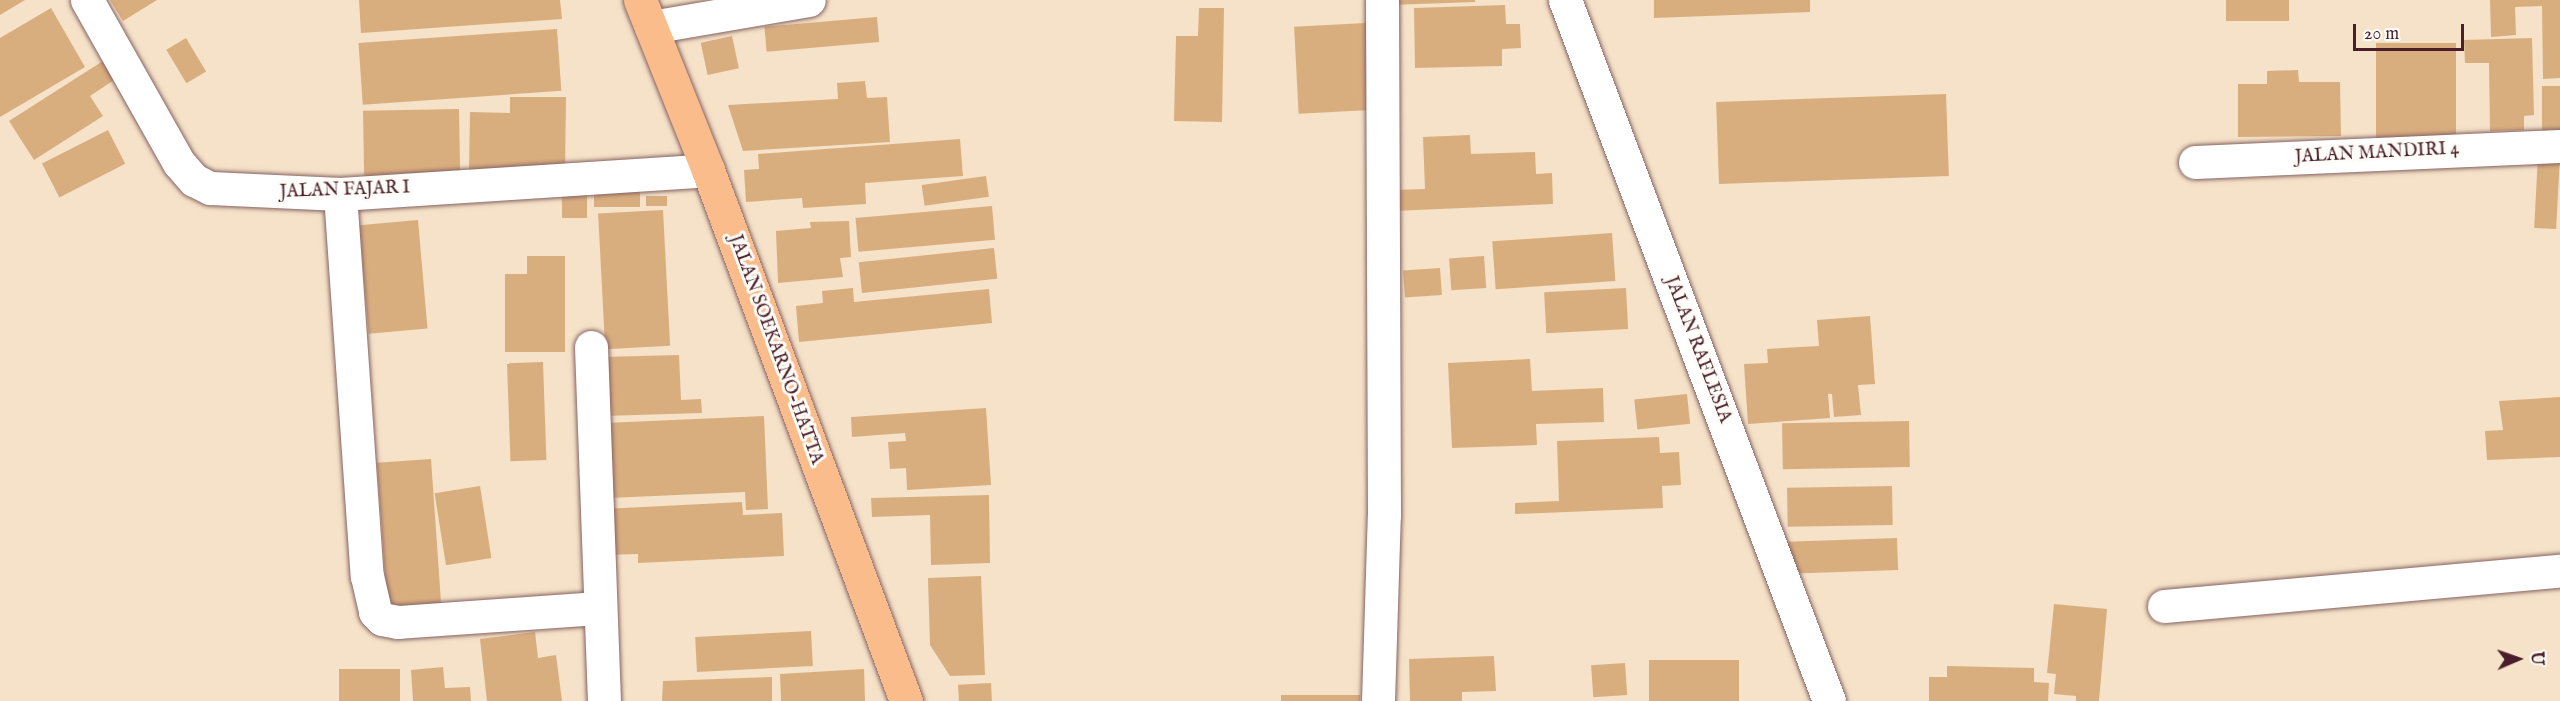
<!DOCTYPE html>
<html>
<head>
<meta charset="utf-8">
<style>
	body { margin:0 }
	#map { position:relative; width:2560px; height:701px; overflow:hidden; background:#f5e2c8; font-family:"IM FELL English",serif }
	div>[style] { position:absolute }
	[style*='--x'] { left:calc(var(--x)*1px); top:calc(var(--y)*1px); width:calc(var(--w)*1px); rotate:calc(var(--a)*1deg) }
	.building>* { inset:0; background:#d9ae7f; transform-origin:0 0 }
	.roads { filter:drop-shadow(0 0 2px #866362) drop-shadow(0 0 2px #866362) }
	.minor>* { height:33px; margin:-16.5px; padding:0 16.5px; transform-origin:16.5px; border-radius:16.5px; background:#fff }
	.major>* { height:33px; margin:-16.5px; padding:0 16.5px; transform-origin:16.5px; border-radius:16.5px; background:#f9bc8a }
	span { translate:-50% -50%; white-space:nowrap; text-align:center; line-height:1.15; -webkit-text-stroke:6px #fdfcf7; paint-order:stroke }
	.street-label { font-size:18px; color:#4a1f2b }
	.north { position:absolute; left:2488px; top:629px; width:60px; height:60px; -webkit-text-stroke:4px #fdfcf7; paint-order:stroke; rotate:88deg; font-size:16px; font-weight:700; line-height:24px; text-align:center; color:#4a1f2b }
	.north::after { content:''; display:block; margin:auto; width:21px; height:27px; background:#4a1f2b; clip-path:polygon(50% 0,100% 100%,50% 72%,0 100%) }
	.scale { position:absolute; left:2353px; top:24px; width:111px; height:27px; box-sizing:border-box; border:3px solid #4a1f2b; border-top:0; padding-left:8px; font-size:18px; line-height:21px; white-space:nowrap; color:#4a1f2b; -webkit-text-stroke:4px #fdfcf7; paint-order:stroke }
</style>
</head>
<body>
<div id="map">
	<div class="building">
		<i style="clip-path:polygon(0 0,25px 0,0 15px)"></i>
		<i style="clip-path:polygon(110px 0,157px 0,123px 21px)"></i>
		<i style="clip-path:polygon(359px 0,560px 0,562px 19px,361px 33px)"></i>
		<i style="clip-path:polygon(1390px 0,1475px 0,1475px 2px,1390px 5px)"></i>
		<i style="clip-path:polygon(1654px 0,1810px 0,1810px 12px,1654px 18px)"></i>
		<i style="left:2226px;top:0;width:63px;height:21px"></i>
		<i style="clip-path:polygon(2490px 0,2560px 0,2560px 78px,2543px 79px,2542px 6px,2515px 7px,2516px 35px,2491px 37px)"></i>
		<i style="clip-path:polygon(1505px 5px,1506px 24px,1520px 24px,1521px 48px,1502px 49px,1502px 66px,1415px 68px,1414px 8px)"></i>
		<i style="clip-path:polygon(51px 8px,85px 67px,0 117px,0 38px)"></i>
		<i style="clip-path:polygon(1199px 8px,1224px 8px,1222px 122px,1174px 121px,1176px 36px,1198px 36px)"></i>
		<i style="left:877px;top:17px;width:25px;height:113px;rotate:85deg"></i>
		<i style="left:1366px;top:23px;width:87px;height:72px;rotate:87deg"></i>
		<i style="left:557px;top:29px;width:62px;height:199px;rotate:86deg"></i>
		<i style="left:732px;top:36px;width:33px;height:32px;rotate:78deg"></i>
		<i style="left:186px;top:38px;width:39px;height:23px;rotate:59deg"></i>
		<i style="clip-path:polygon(2532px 38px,2534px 115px,2524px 116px,2524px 130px,2490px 131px,2489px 63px,2465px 63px,2464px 40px)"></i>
		<i style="left:2456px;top:43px;width:103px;height:80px;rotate:90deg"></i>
		<i style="clip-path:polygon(106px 59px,117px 78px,90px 96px,103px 116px,34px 160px,9px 121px)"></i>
		<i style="clip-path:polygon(2298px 70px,2299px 82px,2340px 82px,2341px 136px,2238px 137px,2238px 84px,2267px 84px,2267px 71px)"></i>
		<i style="clip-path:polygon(865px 81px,867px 98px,887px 97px,890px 142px,743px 151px,728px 105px,838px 99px,837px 83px)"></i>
		<i style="left:2560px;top:86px;width:47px;height:18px;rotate:90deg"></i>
		<i style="left:1946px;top:94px;width:82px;height:230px;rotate:88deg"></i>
		<i style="clip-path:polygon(510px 97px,566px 97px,565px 171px,469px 170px,470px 112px,510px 113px)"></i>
		<i style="left:459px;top:109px;width:66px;height:96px;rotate:89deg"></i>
		<i style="left:108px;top:130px;width:38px;height:74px;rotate:63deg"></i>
		<i style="clip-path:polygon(1470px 135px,1471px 154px,1535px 152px,1536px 174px,1552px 173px,1553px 204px,1393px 211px,1392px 190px,1425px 189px,1423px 137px)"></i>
		<i style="clip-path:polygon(960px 139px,963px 176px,865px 183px,866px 204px,803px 208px,802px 198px,746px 202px,744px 170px,759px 169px,758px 154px)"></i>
		<i style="left:2538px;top:155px;width:22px;height:73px;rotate:3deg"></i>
		<i style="left:986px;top:176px;width:21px;height:65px;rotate:82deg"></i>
		<i style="left:640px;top:190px;width:17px;height:46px;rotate:90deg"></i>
		<i style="left:562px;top:192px;width:25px;height:26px"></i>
		<i style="left:646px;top:196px;width:21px;height:10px"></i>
		<i style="left:992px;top:206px;width:34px;height:137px;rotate:85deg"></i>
		<i style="left:663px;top:210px;width:136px;height:65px;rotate:87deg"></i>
		<i style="left:418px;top:220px;width:109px;height:59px;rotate:85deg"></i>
		<i style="clip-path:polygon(849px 221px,851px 257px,840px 258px,843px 277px,778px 283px,776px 231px,811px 228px,810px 222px)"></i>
		<i style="left:1612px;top:233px;width:48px;height:120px;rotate:86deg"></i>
		<i style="left:994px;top:248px;width:31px;height:136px;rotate:84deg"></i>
		<i style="clip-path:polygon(527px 256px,565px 256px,565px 352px,505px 352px,505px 274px,527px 274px)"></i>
		<i style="left:1484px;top:256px;width:32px;height:35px;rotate:86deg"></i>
		<i style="left:1440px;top:268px;width:27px;height:37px;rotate:86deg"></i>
		<i style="clip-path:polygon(853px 288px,854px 302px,989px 289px,992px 323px,799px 342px,796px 306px,823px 303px,822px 291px)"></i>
		<i style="left:1626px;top:288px;width:41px;height:82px;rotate:87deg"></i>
		<i style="clip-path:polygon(1870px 316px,1875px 384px,1858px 385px,1861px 415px,1834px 417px,1832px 394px,1828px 394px,1830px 418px,1748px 424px,1744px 364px,1768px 363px,1767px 349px,1819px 346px,1817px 320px)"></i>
		<i style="clip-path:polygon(679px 355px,681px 400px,701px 399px,702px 413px,603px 416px,602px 357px)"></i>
		<i style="clip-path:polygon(1530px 359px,1532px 391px,1603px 388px,1604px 422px,1536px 424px,1537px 445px,1452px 448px,1448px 363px)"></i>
		<i style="left:543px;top:362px;width:98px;height:36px;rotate:88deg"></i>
		<i style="left:1687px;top:394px;width:30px;height:53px;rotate:84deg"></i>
		<i style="clip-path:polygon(2560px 397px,2560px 457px,2487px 460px,2485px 431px,2503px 430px,2499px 401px)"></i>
		<i style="clip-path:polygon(986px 408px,991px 485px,907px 490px,906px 468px,890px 469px,888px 442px,906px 441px,905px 433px,852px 437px,851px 417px)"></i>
		<i style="clip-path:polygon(764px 416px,768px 509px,746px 510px,745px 492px,609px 498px,605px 423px)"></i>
		<i style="left:1909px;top:421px;width:46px;height:127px;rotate:89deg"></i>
		<i style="clip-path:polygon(1659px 437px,1660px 453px,1679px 452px,1681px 485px,1662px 486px,1663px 508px,1515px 514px,1515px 503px,1559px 501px,1557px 441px)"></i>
		<i style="left:431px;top:459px;width:151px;height:54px;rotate:86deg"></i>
		<i style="left:480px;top:486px;width:73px;height:46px;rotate:81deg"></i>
		<i style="left:1892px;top:486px;width:39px;height:105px;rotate:89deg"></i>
		<i style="clip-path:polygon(989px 495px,990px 563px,931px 565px,930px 515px,872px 517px,871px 498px)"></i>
		<i style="clip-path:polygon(742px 502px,743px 515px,782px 513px,784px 556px,638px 563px,638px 554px,605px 555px,603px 509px)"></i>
		<i style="left:1897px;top:538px;width:32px;height:110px;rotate:88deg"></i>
		<i style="clip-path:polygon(981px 576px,985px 675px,950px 676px,930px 645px,928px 578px)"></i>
		<i style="clip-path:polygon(2054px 604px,2107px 609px,2099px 701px,2076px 701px,2076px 696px,2054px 694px,2056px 674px,2047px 673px)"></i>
		<i style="left:811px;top:631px;width:35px;height:116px;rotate:87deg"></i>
		<i style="clip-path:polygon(535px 632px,538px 658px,556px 655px,562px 701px,487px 701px,480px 639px)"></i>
		<i style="clip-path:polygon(1494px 656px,1496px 691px,1462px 692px,1462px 701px,1410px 701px,1409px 659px)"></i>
		<i style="left:1649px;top:660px;width:90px;height:41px"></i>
		<i style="left:1625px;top:663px;width:32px;height:34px;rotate:86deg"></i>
		<i style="clip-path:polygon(1947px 666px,2034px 668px,2034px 682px,2049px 683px,2048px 701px,1929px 701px,1929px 677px,1947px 677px)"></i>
		<i style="clip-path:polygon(443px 667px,445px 688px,470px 687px,471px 701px,413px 701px,411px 670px)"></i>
		<i style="left:339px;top:669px;width:61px;height:32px"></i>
		<i style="clip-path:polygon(864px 669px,865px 701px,781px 701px,780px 674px)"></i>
		<i style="clip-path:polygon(772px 677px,772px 701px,662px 701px,663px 681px)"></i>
		<i style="left:991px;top:683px;width:18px;height:33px;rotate:87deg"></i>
		<i style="left:1281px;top:695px;width:79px;height:6px"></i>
	</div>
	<div class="roads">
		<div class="minor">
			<i style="--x:87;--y:0;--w:187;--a:60.6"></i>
			<i style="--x:179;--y:163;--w:23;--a:49"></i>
			<i style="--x:194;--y:180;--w:18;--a:27"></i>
			<i style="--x:210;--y:188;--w:130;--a:2.6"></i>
			<i style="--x:340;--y:194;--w:369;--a:-3.7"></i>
			<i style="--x:1565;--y:0;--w:749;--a:69.36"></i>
			<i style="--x:651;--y:27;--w:160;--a:-9.7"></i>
			<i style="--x:2195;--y:162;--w:365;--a:-2.5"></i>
			<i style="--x:340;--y:194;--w:383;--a:86"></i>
			<i style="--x:367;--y:576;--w:37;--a:77"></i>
			<i style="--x:375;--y:612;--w:10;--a:45"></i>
			<i style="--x:382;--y:619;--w:16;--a:11"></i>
			<i style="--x:398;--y:622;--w:202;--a:-4"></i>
			<i style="--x:591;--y:347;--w:354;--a:87.9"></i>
			<i style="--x:2164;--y:606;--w:398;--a:-5.1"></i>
			<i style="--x:1378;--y:701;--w:186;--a:-88.2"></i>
			<i style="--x:1384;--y:515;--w:515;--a:-90.22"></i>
		</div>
		<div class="major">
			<i style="--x:640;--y:0;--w:183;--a:68.2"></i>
			<i style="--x:708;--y:170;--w:567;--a:69.55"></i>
		</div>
	</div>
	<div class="street-label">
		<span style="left:2377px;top:154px;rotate:-3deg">JALAN MANDIRI 4</span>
		<span style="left:345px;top:191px;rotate:-2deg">JALAN FAJAR I</span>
		<span style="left:775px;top:350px;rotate:70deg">JALAN SOEKARNO-HATTA</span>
		<span style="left:1697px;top:350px;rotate:69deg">JALAN RAFLESIA</span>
	</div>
	<div class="north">U</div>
	<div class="scale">20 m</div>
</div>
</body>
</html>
